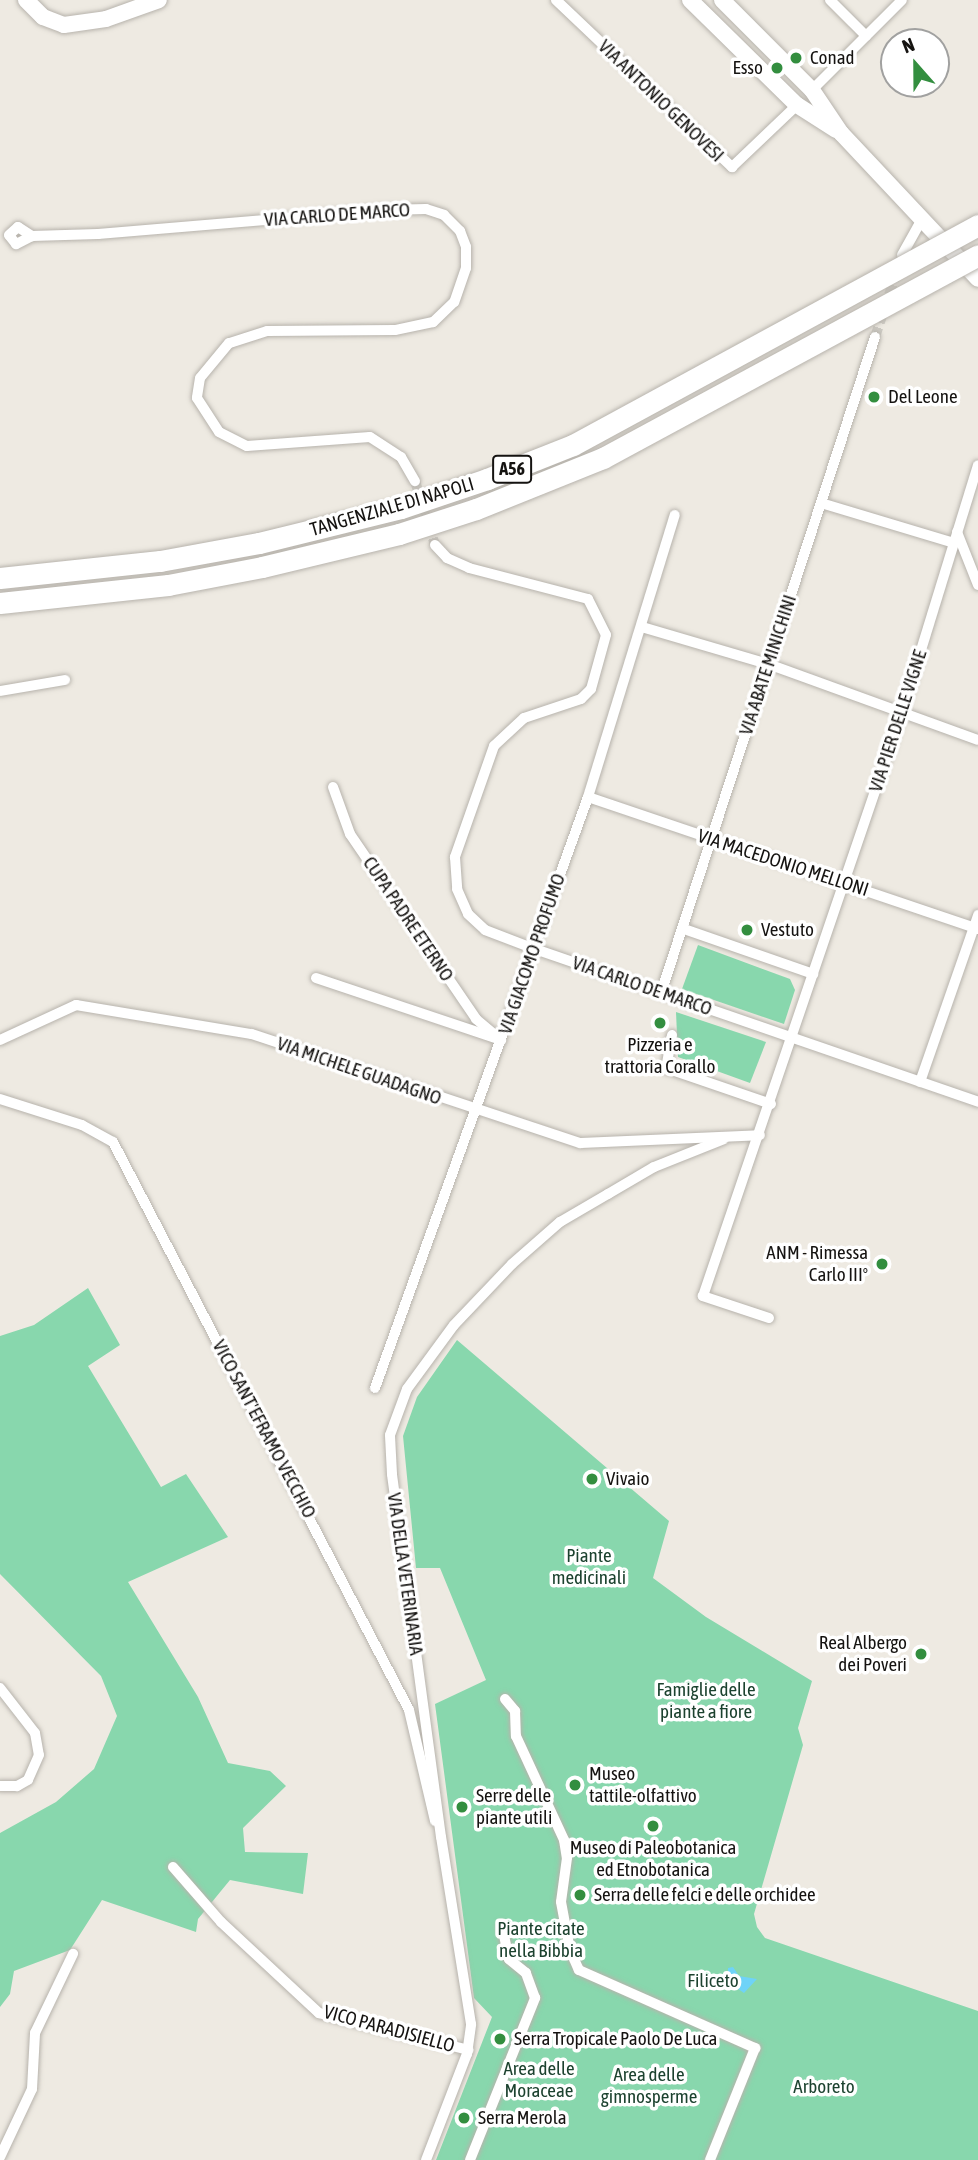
<!DOCTYPE html>
<html>
<head>
<meta charset="utf-8">
<style>
	body { margin:0 }
	#map { position:relative; width:978px; height:2160px; overflow:hidden; background:#eeeae2; font-family:"Asap Condensed",sans-serif }
	div>[style] { position:absolute }
	[style*='--x'] { left:calc(var(--x)*1px); top:calc(var(--y)*1px); width:calc(var(--w)*1px); rotate:calc(var(--a)*1deg) }
	.green>* { inset:0; background:#88d7ad }
	.water>* { inset:0; background:#6fd3f8 }
	.street-tunnel>* { height:10px; margin-top:-5px; transform-origin:0; background:repeating-linear-gradient(90deg,#cdcac3 0 10px,transparent 0 15px) }
	.roads { filter:drop-shadow(0 0 2px #b7b3ac) drop-shadow(0 0 2px #b7b3ac) }
	.street>* { height:10px; margin:-5px; padding:0 5px; transform-origin:5px; border-radius:5px; background:#fff }
	.secondary>* { height:16px; margin:-8px; padding:0 8px; transform-origin:8px; border-radius:8px; background:#fff }
	.bridges { filter:drop-shadow(0 0 2px #b7b3ac) drop-shadow(0 0 2px #b7b3ac) }
	.highway-bridge>* { height:21px; margin:-10.5px; padding:0 10.5px; transform-origin:10.5px; border-radius:10.5px; background:#fff }
	.dots>* { width:19px; height:19px; translate:-50% -50%; box-sizing:border-box; border:4px solid #fff; border-radius:50% }
	span { translate:-50% -50%; white-space:nowrap; text-align:center; line-height:1.15; -webkit-text-stroke:7px #fff; paint-order:stroke }
	.shield-label span { padding:2px 5px; background:#fff; border:2px solid; border-radius:5px; -webkit-text-stroke-width:0 }
	.shield-label { font-size:18px; color:#151311; font-weight:700 }
	.poi-label { font-size:19px; color:#151311 }
	.left { translate:0 -50%; text-align:left }
	.right { translate:-100% -50%; text-align:right }
	.street-label { font-size:19px; color:#151311 }
	.park-label { font-size:19px; color:#1c422f }
	.north { position:absolute; left:880px; top:28px; width:70px; height:70px; box-sizing:border-box; background:#fff; border:2px solid #a1a1a0; border-radius:50%; rotate:339deg; font-size:19px; font-weight:700; line-height:28px; text-align:center; color:#151311 }
	.north::after { content:''; display:block; margin:auto; width:24px; height:32px; background:#338e3f; clip-path:polygon(50% 0,100% 100%,50% 72%,0 100%) }
</style>
</head>
<body>
<div id="map">
	<div class="green">
		<i style="clip-path:polygon(698px 945px,790px 979px,795px 990px,784px 1024px,682px 989px)"></i>
		<i style="clip-path:polygon(676px 1012px,766px 1042px,750px 1083px,678px 1057px)"></i>
		<i style="clip-path:polygon(88px 1288px,120px 1345px,88px 1366px,161px 1487px,186px 1474px,228px 1537px,128px 1582px,198px 1697px,228px 1763px,270px 1771px,286px 1786px,243px 1828px,245px 1852px,308px 1853px,303px 1894px,230px 1880px,198px 1919px,196px 1932px,102px 1900px,70px 1950px,14px 1971px,10px 1994px,0 2007px,0 1833px,56px 1802px,94px 1769px,117px 1716px,101px 1676px,0 1574px,0 1336px,34px 1325px)"></i>
		<i style="clip-path:polygon(457px 1340px,669px 1521px,653px 1578px,706px 1617px,812px 1681px,798px 1728px,803px 1745px,754px 1914px,757px 1927px,765px 1938px,978px 2011px,978px 2160px,436px 2160px,492px 2017px,474px 1998px,435px 1704px,486px 1680px,440px 1568px,416px 1568px,403px 1436px,417px 1397px)"></i>
	</div>
	<div class="water">
		<i style="clip-path:polygon(733px 1967px,739px 1976px,757px 1979px,744px 1993px,728px 1982px,728px 1968px)"></i>
	</div>
	<div class="street-tunnel">
		<i style="--x:875;--y:337;--w:70;--a:-71.6"></i>
		<i style="--x:415;--y:481;--w:67;--a:72.6"></i>
	</div>
	<div class="roads">
		<div class="street">
			<i style="--x:556;--y:0;--w:243;--a:43.5"></i>
			<i style="--x:732;--y:167;--w:90;--a:-43.6"></i>
			<i style="--x:830;--y:0;--w:51;--a:45"></i>
			<i style="--x:812;--y:90;--w:127;--a:-45"></i>
			<i style="--x:32;--y:236;--w:18;--a:153"></i>
			<i style="--x:16;--y:244;--w:11;--a:-128"></i>
			<i style="--x:9;--y:235;--w:12;--a:-42"></i>
			<i style="--x:18;--y:227;--w:17;--a:33"></i>
			<i style="--x:32;--y:236;--w:66;--a:-1.7"></i>
			<i style="--x:98;--y:234;--w:287;--a:-4.8"></i>
			<i style="--x:384;--y:210;--w:42;--a:-1.4"></i>
			<i style="--x:426;--y:209;--w:19;--a:18"></i>
			<i style="--x:444;--y:215;--w:23;--a:45"></i>
			<i style="--x:460;--y:231;--w:17;--a:69"></i>
			<i style="--x:466;--y:247;--w:21;--a:90"></i>
			<i style="--x:466;--y:268;--w:36;--a:109"></i>
			<i style="--x:454;--y:302;--w:29;--a:136"></i>
			<i style="--x:433;--y:322;--w:39;--a:168"></i>
			<i style="--x:395;--y:330;--w:128;--a:179.6"></i>
			<i style="--x:267;--y:331;--w:40;--a:162"></i>
			<i style="--x:229;--y:343;--w:45;--a:129.6"></i>
			<i style="--x:200;--y:378;--w:20;--a:99"></i>
			<i style="--x:197;--y:398;--w:40;--a:57.1"></i>
			<i style="--x:219;--y:432;--w:31;--a:27"></i>
			<i style="--x:247;--y:446;--w:123;--a:-4.2"></i>
			<i style="--x:370;--y:437;--w:37;--a:33"></i>
			<i style="--x:401;--y:457;--w:28;--a:60"></i>
			<i style="--x:902;--y:255;--w:41;--a:-60.9"></i>
			<i style="--x:821;--y:503;--w:139;--a:16.7"></i>
			<i style="--x:957;--y:532;--w:57;--a:68.4"></i>
			<i style="--x:435;--y:545;--w:18;--a:47"></i>
			<i style="--x:447;--y:558;--w:24;--a:24"></i>
			<i style="--x:469;--y:568;--w:123;--a:14.6"></i>
			<i style="--x:588;--y:599;--w:40;--a:63.4"></i>
			<i style="--x:606;--y:635;--w:56;--a:105.5"></i>
			<i style="--x:591;--y:689;--w:14;--a:135"></i>
			<i style="--x:581;--y:699;--w:60;--a:161.6"></i>
			<i style="--x:524;--y:718;--w:41;--a:137"></i>
			<i style="--x:494;--y:746;--w:118;--a:109.4"></i>
			<i style="--x:455;--y:857;--w:32;--a:86"></i>
			<i style="--x:457;--y:889;--w:27;--a:66"></i>
			<i style="--x:468;--y:914;--w:23;--a:43"></i>
			<i style="--x:485;--y:930;--w:50;--a:21"></i>
			<i style="--x:532;--y:948;--w:472;--a:19"></i>
			<i style="--x:642;--y:627;--w:131;--a:16.4"></i>
			<i style="--x:768;--y:664;--w:223;--a:19.9"></i>
			<i style="--x:0;--y:691;--w:66;--a:-9.6"></i>
			<i style="--x:333;--y:787;--w:50;--a:70.1"></i>
			<i style="--x:350;--y:834;--w:224;--a:55.7"></i>
			<i style="--x:476;--y:1019;--w:33;--a:40"></i>
			<i style="--x:588;--y:797;--w:412;--a:18.7"></i>
			<i style="--x:684;--y:929;--w:137;--a:19.2"></i>
			<i style="--x:316;--y:978;--w:189;--a:18.5"></i>
			<i style="--x:661;--y:993;--w:690;--a:-71.93"></i>
			<i style="--x:672;--y:1035;--w:34;--a:100"></i>
			<i style="--x:666;--y:1068;--w:111;--a:18.9"></i>
			<i style="--x:0;--y:1040;--w:84;--a:-24.7"></i>
			<i style="--x:76;--y:1005;--w:178;--a:9.4"></i>
			<i style="--x:252;--y:1034;--w:346;--a:18.4"></i>
			<i style="--x:580;--y:1143;--w:180;--a:-2.5"></i>
			<i style="--x:920;--y:1082;--w:177;--a:-70.8"></i>
			<i style="--x:0;--y:1099;--w:86;--a:17.6"></i>
			<i style="--x:82;--y:1125;--w:35;--a:29"></i>
			<i style="--x:113;--y:1142;--w:640;--a:62.47"></i>
			<i style="--x:409;--y:1710;--w:114;--a:76.8"></i>
			<i style="--x:769;--y:1318;--w:70;--a:-161.6"></i>
			<i style="--x:703;--y:1296;--w:617;--a:-71.18"></i>
			<i style="--x:902;--y:712;--w:258;--a:-72.9"></i>
			<i style="--x:375;--y:1388;--w:628;--a:-70.18"></i>
			<i style="--x:588;--y:797;--w:295;--a:-72.9"></i>
			<i style="--x:0;--y:1688;--w:57;--a:52.1"></i>
			<i style="--x:35;--y:1733;--w:22;--a:80"></i>
			<i style="--x:39;--y:1755;--w:27;--a:114"></i>
			<i style="--x:28;--y:1780;--w:13;--a:151"></i>
			<i style="--x:17;--y:1786;--w:17;--a:180"></i>
			<i style="--x:505;--y:1699;--w:16;--a:50"></i>
			<i style="--x:515;--y:1711;--w:25;--a:88"></i>
			<i style="--x:516;--y:1736;--w:115;--a:65.2"></i>
			<i style="--x:564;--y:1840;--w:18;--a:81"></i>
			<i style="--x:567;--y:1858;--w:44;--a:97.8"></i>
			<i style="--x:561;--y:1902;--w:49;--a:79.4"></i>
			<i style="--x:570;--y:1950;--w:22;--a:66"></i>
			<i style="--x:579;--y:1970;--w:193;--a:23.9"></i>
			<i style="--x:755;--y:2048;--w:121;--a:111.9"></i>
			<i style="--x:173;--y:1867;--w:73;--a:48.9"></i>
			<i style="--x:221;--y:1922;--w:134;--a:42.9"></i>
			<i style="--x:319;--y:2013;--w:154;--a:13.9"></i>
			<i style="--x:0;--y:2157;--w:75;--a:-64.8"></i>
			<i style="--x:32;--y:2089;--w:56;--a:-86.9"></i>
			<i style="--x:35;--y:2033;--w:88;--a:-64.3"></i>
			<i style="--x:426;--y:2160;--w:114;--a:-68.9"></i>
			<i style="--x:467;--y:2054;--w:30;--a:-82"></i>
			<i style="--x:471;--y:2024;--w:189;--a:-99.1"></i>
			<i style="--x:441;--y:1837;--w:366;--a:-97.7"></i>
			<i style="--x:392;--y:1474;--w:39;--a:-93"></i>
			<i style="--x:390;--y:1435;--w:49;--a:-69.7"></i>
			<i style="--x:407;--y:1389;--w:79;--a:-53.7"></i>
			<i style="--x:454;--y:1325;--w:84;--a:-46.4"></i>
			<i style="--x:512;--y:1264;--w:64;--a:-41.2"></i>
			<i style="--x:560;--y:1222;--w:56;--a:-30.3"></i>
			<i style="--x:608;--y:1194;--w:53;--a:-30.4"></i>
			<i style="--x:654;--y:1167;--w:75;--a:-21.8"></i>
			<i style="--x:470;--y:2160;--w:175;--a:-68.1"></i>
			<i style="--x:535;--y:1998;--w:27;--a:-110"></i>
			<i style="--x:526;--y:1973;--w:22;--a:-141"></i>
			<i style="--x:509;--y:1959;--w:33;--a:-102"></i>
		</div>
		<div class="secondary">
			<i style="--x:26;--y:0;--w:24;--a:45"></i>
			<i style="--x:43;--y:17;--w:22;--a:21"></i>
			<i style="--x:64;--y:25;--w:42;--a:-8.1"></i>
			<i style="--x:106;--y:19;--w:56;--a:-19.7"></i>
			<i style="--x:690;--y:0;--w:150;--a:44.5"></i>
			<i style="--x:797;--y:105;--w:46;--a:32.7"></i>
			<i style="--x:722;--y:0;--w:127;--a:45"></i>
			<i style="--x:812;--y:90;--w:52;--a:56"></i>
			<i style="--x:841;--y:133;--w:200;--a:46.8"></i>
		</div>
	</div>
	<div class="bridges">
		<div class="highway-bridge">
			<i style="--x:0;--y:578;--w:161;--a:-6.1"></i>
			<i style="--x:160;--y:561;--w:101;--a:-10.3"></i>
			<i style="--x:259;--y:543;--w:146;--a:-13.8"></i>
			<i style="--x:401;--y:508;--w:91;--a:-18.6"></i>
			<i style="--x:487;--y:479;--w:92;--a:-21.6"></i>
			<i style="--x:573;--y:445;--w:461;--a:-28.5"></i>
			<i style="--x:0;--y:603;--w:169;--a:-6.1"></i>
			<i style="--x:168;--y:585;--w:96;--a:-10.8"></i>
			<i style="--x:262;--y:567;--w:141;--a:-13.5"></i>
			<i style="--x:399;--y:534;--w:81;--a:-18"></i>
			<i style="--x:476;--y:509;--w:137;--a:-21.9"></i>
			<i style="--x:603;--y:458;--w:426;--a:-28.4"></i>
		</div>
	</div>
	<div class="dots">
		<i style="left:796px;top:58px;background:#338e3f"></i>
		<i style="left:777px;top:68px;background:#338e3f"></i>
		<i style="left:874px;top:397px;background:#338e3f"></i>
		<i style="left:747px;top:930px;background:#338e3f"></i>
		<i style="left:660px;top:1023px;background:#338e3f"></i>
		<i style="left:882px;top:1264px;background:#338e3f"></i>
		<i style="left:592px;top:1479px;background:#338e3f"></i>
		<i style="left:921px;top:1654px;background:#338e3f"></i>
		<i style="left:575px;top:1785px;background:#338e3f"></i>
		<i style="left:462px;top:1807px;background:#338e3f"></i>
		<i style="left:653px;top:1826px;background:#338e3f"></i>
		<i style="left:580px;top:1895px;background:#338e3f"></i>
		<i style="left:500px;top:2039px;background:#338e3f"></i>
		<i style="left:464px;top:2118px;background:#338e3f"></i>
	</div>
	<div class="shield-label">
		<span style="left:512px;top:469px">A56</span>
	</div>
	<div class="poi-label">
		<span class="left" style="left:810px;top:58px">Conad</span>
		<span class="right" style="left:763px;top:68px">Esso</span>
		<span class="left" style="left:888px;top:397px">Del Leone</span>
		<span class="left" style="left:761px;top:930px">Vestuto</span>
		<span style="left:660px;top:1056px">Pizzeria e<br>trattoria Corallo</span>
		<span class="right" style="left:868px;top:1264px">ANM - Rimessa<br>Carlo III°</span>
		<span class="left" style="left:606px;top:1479px">Vivaio</span>
		<span class="right" style="left:907px;top:1654px">Real Albergo<br>dei Poveri</span>
		<span class="left" style="left:589px;top:1785px">Museo<br>tattile-olfattivo</span>
		<span class="left" style="left:476px;top:1807px">Serre delle<br>piante utili</span>
		<span style="left:653px;top:1859px">Museo di Paleobotanica<br>ed Etnobotanica</span>
		<span class="left" style="left:594px;top:1895px">Serra delle felci e delle orchidee</span>
		<span class="left" style="left:514px;top:2039px">Serra Tropicale Paolo De Luca</span>
		<span class="left" style="left:478px;top:2118px">Serra Merola</span>
	</div>
	<div class="street-label">
		<span style="left:661px;top:101px;rotate:44deg">VIA ANTONIO GENOVESI</span>
		<span style="left:337px;top:215px;rotate:-4deg">VIA CARLO DE MARCO</span>
		<span style="left:392px;top:507px;rotate:-16deg">TANGENZIALE DI NAPOLI</span>
		<span style="left:768px;top:665px;rotate:-72deg">VIA ABATE MINICHINI</span>
		<span style="left:898px;top:721px;rotate:-72deg">VIA PIER DELLE VIGNE</span>
		<span style="left:783px;top:863px;rotate:18deg">VIA MACEDONIO MELLONI</span>
		<span style="left:408px;top:919px;rotate:56deg">CUPA PADRE ETERNO</span>
		<span style="left:532px;top:954px;rotate:-71deg">VIA GIACOMO PROFUMO</span>
		<span style="left:642px;top:986px;rotate:19deg">VIA CARLO DE MARCO</span>
		<span style="left:359px;top:1071px;rotate:19deg">VIA MICHELE GUADAGNO</span>
		<span style="left:264px;top:1429px;rotate:62deg">VICO SANT'EFRAMO VECCHIO</span>
		<span style="left:405px;top:1574px;rotate:82deg">VIA DELLA VETERINARIA</span>
		<span style="left:389px;top:2029px;rotate:15deg">VICO PARADISIELLO</span>
	</div>
	<div class="park-label">
		<span style="left:589px;top:1567px">Piante<br>medicinali</span>
		<span style="left:706px;top:1701px">Famiglie delle<br>piante a fiore</span>
		<span style="left:541px;top:1940px">Piante citate<br>nella Bibbia</span>
		<span style="left:713px;top:1981px">Filiceto</span>
		<span style="left:539px;top:2080px">Area delle<br>Moraceae</span>
		<span style="left:649px;top:2086px">Area delle<br>gimnosperme</span>
		<span style="left:824px;top:2087px">Arboreto</span>
	</div>
	<div class="north">N</div>
</div>
</body>
</html>
